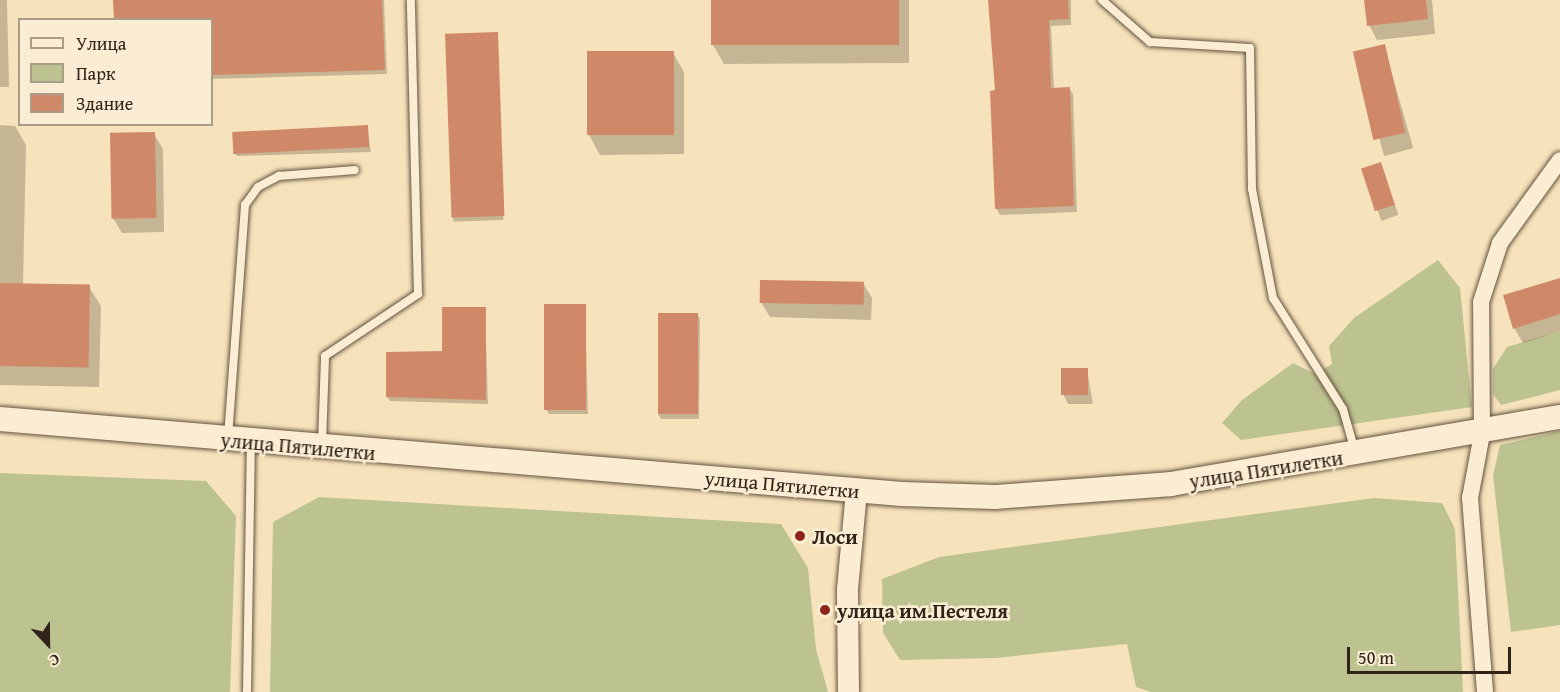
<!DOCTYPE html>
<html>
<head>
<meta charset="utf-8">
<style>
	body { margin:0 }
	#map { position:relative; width:1560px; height:692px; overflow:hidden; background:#f7e3bb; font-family:"Gentium Book Plus",serif }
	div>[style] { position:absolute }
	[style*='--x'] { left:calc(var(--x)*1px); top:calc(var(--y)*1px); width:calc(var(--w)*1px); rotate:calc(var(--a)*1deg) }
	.green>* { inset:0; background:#bdc390 }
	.shadow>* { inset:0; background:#0003; transform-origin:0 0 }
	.building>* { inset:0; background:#cf8968; transform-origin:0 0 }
	.roads { filter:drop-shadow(0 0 2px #625340) drop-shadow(0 0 2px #625340) }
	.service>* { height:8px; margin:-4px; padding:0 4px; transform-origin:4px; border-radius:4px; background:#faedd3 }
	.minor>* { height:16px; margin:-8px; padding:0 8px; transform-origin:8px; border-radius:8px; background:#faedd3 }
	.tertiary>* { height:21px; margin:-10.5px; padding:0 10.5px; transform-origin:10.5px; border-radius:10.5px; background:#faedd3 }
	.secondary>* { height:24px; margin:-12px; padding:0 12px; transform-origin:12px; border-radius:12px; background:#faedd3 }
	.dots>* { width:16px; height:16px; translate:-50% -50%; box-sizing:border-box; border:3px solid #faedd3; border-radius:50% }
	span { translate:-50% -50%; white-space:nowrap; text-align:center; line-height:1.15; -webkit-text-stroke:5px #faedd3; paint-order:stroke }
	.street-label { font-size:20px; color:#302317 }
	.poi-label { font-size:20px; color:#302317; font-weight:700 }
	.left { translate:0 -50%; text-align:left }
	.legend { position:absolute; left:18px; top:18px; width:195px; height:108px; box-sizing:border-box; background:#faedd3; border:2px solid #a99c88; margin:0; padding:8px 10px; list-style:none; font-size:18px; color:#302317 }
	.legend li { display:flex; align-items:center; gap:12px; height:30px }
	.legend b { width:30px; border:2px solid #a99c88 }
	.north { position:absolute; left:18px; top:614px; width:60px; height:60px; -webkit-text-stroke:4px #faedd3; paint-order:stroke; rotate:158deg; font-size:16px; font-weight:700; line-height:24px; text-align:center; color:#302317 }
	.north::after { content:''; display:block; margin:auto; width:21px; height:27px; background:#302317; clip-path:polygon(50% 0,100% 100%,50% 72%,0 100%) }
	.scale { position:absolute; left:1347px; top:647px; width:164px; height:27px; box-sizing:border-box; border:3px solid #302317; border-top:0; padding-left:8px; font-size:18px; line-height:21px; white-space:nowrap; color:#302317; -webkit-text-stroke:4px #faedd3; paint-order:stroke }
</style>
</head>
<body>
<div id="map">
	<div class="green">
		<i style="clip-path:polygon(1438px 260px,1460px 288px,1472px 407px,1241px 440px,1222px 423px,1242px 400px,1293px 363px,1315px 374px,1332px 364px,1329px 346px,1354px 318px)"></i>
		<i style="clip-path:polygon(1560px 331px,1560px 390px,1501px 405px,1493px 394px,1493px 369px,1507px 347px)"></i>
		<i style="clip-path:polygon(1560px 431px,1560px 625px,1511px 632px,1493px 476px,1500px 445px)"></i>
		<i style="clip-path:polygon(0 473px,206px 481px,236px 516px,230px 692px,0 692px)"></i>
		<i style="clip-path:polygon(319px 497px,781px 524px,808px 568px,816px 649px,828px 692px,270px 692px,273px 522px)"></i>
		<i style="clip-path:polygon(1374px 498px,1442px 503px,1455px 529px,1463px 692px,1151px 692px,1136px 687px,1127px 644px,996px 658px,900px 660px,883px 633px,882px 579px,939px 557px)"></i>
	</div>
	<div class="shadow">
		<i style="clip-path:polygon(0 0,7px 0,9px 87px,0 87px)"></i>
		<i style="clip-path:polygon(115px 0,384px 0,387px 74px,212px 79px,212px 20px)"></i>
		<i style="clip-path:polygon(712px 0,909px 0,909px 63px,724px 64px,713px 45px)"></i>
		<i style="clip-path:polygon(990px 0,1071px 0,1071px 25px,1051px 26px,1054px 89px,1069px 88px,1073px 94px,1077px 212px,1000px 215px,996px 208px,997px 91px)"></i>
		<i style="clip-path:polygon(1366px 0,1432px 0,1435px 34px,1377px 40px,1369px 25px)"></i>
		<i style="left:497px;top:34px;width:186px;height:50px;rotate:88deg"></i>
		<i style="left:1384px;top:46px;width:106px;height:30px;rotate:74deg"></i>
		<i style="clip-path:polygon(673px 53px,684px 72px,684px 154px,600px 155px,589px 135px)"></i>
		<i style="clip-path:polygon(0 125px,15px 126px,26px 145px,23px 285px,89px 287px,101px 306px,99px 387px,0 385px)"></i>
		<i style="clip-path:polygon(367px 127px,371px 152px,237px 156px,234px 152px)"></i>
		<i style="clip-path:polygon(154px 134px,163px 149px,164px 232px,122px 233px,113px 218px)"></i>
		<i style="left:1380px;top:164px;width:54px;height:18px;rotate:70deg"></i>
		<i style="clip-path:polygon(1560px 279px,1560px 331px,1523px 343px,1514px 328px)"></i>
		<i style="clip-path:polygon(863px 283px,872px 298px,871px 320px,770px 317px,761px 302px)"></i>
		<i style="clip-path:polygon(585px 306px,588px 414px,549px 414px,546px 409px)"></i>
		<i style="clip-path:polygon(485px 308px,488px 404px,390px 401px,387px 397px,444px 353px)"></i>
		<i style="clip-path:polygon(659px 315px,698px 315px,700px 319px,699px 419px,661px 419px,658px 414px)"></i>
		<i style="clip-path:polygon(1087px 370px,1093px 404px,1068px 404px,1063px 394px)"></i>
	</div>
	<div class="building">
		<i style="clip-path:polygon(113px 0,382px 0,385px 70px,212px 75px,212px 20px,114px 20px)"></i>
		<i style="left:711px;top:0;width:188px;height:45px"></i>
		<i style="clip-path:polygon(988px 0,1068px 0,1069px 19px,1049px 20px,1051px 88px,1070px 87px,1074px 206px,995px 209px,990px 91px,995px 90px)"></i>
		<i style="clip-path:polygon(1364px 0,1426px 0,1428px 19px,1367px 26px)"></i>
		<i style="left:498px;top:32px;width:184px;height:53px;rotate:88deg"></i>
		<i style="left:1385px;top:44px;width:91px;height:33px;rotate:77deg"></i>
		<i style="left:674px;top:51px;width:84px;height:87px;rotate:90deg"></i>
		<i style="left:368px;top:125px;width:22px;height:136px;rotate:87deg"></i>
		<i style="left:155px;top:132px;width:86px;height:45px;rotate:89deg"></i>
		<i style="left:1381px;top:162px;width:45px;height:21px;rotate:72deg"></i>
		<i style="clip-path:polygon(1560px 278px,1560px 314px,1513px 329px,1503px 295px)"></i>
		<i style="left:760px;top:280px;width:104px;height:23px;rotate:1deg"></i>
		<i style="left:0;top:283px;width:90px;height:83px;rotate:1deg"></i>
		<i style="left:544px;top:304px;width:42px;height:106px"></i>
		<i style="clip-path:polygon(442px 307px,486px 307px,486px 400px,386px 397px,386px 352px,442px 351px)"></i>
		<i style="left:658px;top:313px;width:40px;height:101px"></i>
		<i style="left:1061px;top:368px;width:27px;height:27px"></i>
	</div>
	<div class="roads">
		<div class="service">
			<i style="--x:1102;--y:0;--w:64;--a:41.2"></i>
			<i style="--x:1150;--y:42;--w:100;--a:3.4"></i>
			<i style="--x:1250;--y:48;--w:141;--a:89.2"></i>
			<i style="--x:1252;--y:189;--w:111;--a:79.1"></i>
			<i style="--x:1273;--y:298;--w:131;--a:57.8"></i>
			<i style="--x:1343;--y:409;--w:44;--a:74.1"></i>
			<i style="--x:228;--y:437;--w:233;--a:-85.8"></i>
			<i style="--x:245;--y:205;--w:22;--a:-54"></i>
			<i style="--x:258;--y:187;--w:24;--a:-28"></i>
			<i style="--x:279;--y:176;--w:76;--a:-4.5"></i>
			<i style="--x:322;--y:444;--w:88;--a:-88"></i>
			<i style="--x:325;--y:356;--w:112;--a:-33.7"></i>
			<i style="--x:418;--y:294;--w:294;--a:-91.4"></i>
			<i style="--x:247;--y:692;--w:250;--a:-89.1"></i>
		</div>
		<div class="minor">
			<i style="--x:1485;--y:692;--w:195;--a:-94.4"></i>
			<i style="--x:1470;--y:498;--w:65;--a:-79.4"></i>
			<i style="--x:1482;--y:434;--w:132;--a:-90.4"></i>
			<i style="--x:1481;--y:302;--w:62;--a:-72.1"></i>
			<i style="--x:1500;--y:243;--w:102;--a:-54.1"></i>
		</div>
		<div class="tertiary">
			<i style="--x:848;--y:692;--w:103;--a:-90.6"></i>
			<i style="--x:847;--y:589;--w:99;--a:-84.8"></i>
		</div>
		<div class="secondary">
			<i style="--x:0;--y:419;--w:905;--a:4.75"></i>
			<i style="--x:902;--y:494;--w:93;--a:1.8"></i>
			<i style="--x:995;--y:497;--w:176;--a:-4.2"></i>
			<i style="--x:1171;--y:484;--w:395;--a:-9.8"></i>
		</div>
	</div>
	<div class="dots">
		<i style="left:800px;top:536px;background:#8f2418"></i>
		<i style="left:825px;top:610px;background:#8f2418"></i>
	</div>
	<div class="street-label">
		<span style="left:298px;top:446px;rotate:5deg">улица Пятилетки</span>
		<span style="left:1266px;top:469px;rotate:-9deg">улица Пятилетки</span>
		<span style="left:782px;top:484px;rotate:5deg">улица Пятилетки</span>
	</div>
	<div class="poi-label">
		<span class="left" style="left:812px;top:536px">Лоси</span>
		<span class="left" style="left:837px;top:610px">улица им.Пестеля</span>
	</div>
	<ul class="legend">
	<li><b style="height:8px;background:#faedd3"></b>Улица</li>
	<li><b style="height:16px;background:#bdc390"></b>Парк</li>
	<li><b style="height:16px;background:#cf8968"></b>Здание</li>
	</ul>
	<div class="north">С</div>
	<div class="scale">50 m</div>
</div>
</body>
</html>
